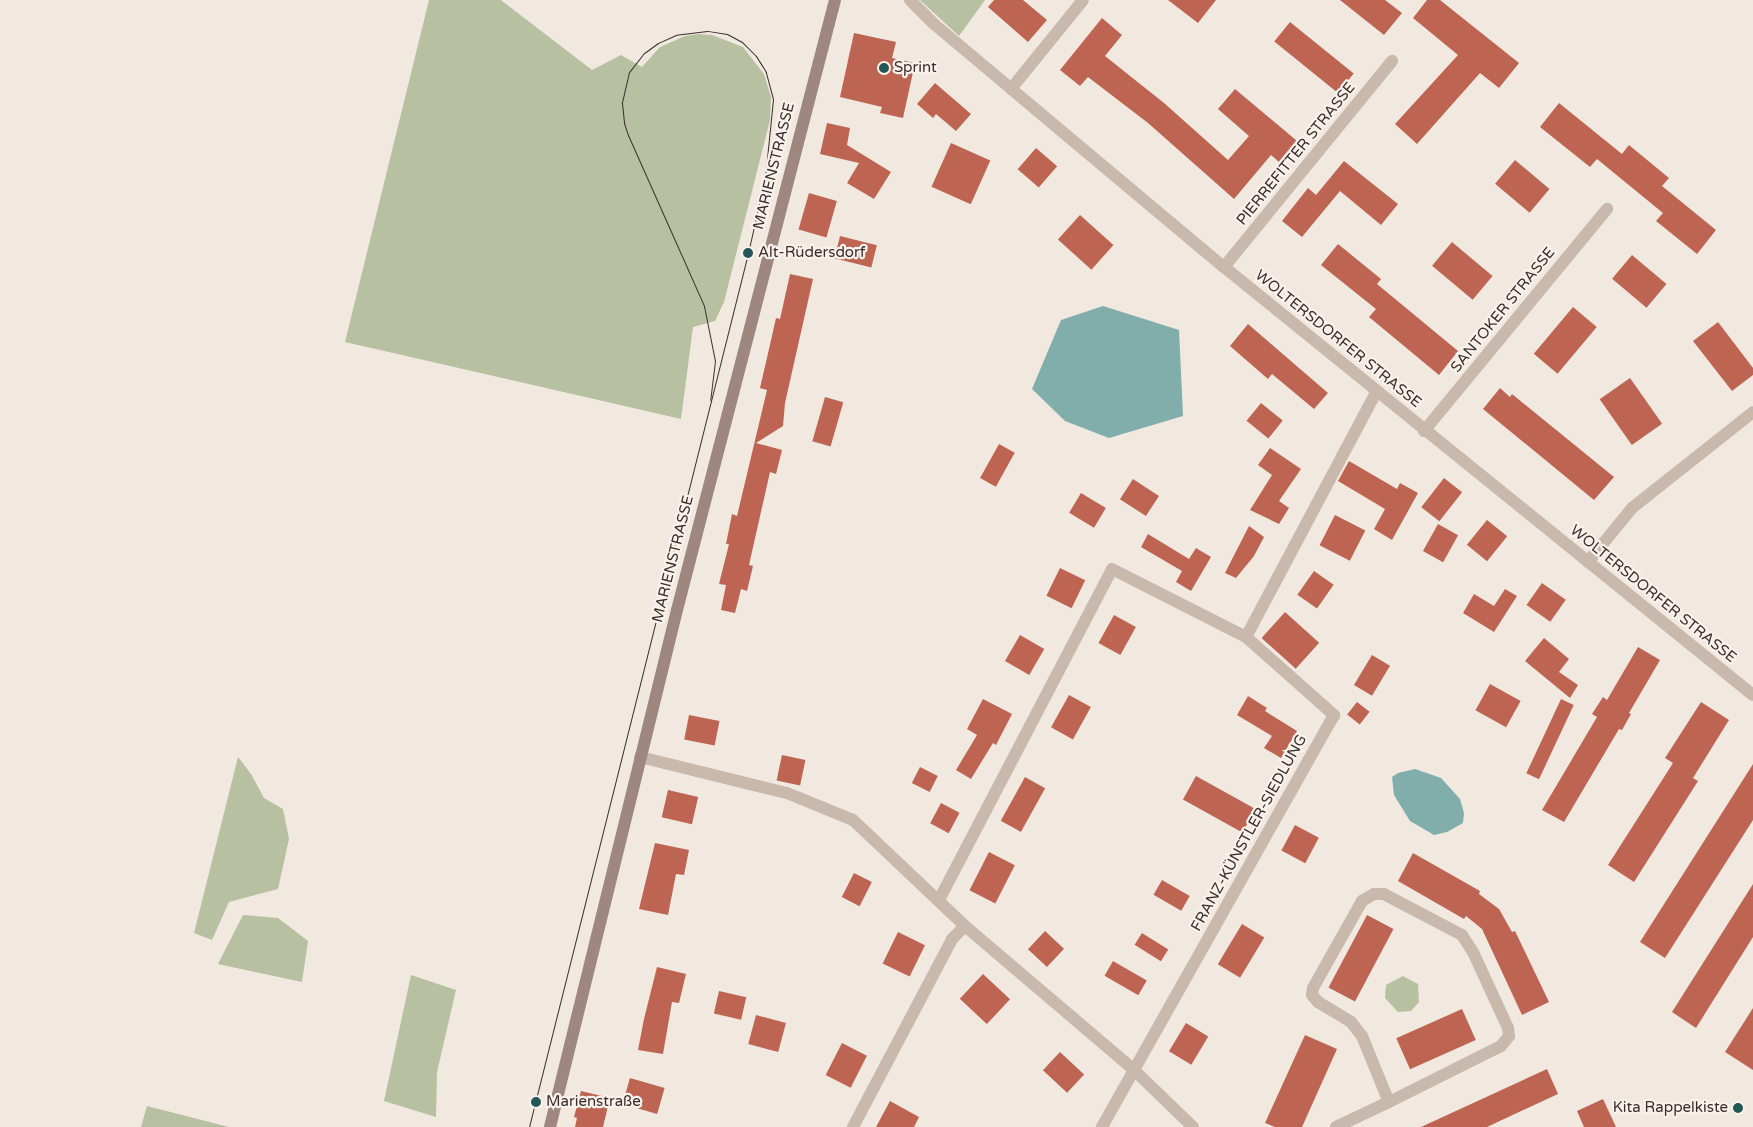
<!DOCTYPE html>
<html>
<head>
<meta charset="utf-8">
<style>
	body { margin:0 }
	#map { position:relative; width:1753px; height:1127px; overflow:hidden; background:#f1e8e0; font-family:"Varela Round",sans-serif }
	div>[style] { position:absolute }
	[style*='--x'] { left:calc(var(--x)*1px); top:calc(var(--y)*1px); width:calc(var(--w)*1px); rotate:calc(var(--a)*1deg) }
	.green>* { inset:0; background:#b7c0a1 }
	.water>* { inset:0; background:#81adab }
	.building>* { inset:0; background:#bd6552; transform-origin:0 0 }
	.street>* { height:12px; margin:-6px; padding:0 6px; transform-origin:6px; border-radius:6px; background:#c9b8ac }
	.secondary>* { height:12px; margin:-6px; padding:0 6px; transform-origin:6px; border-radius:6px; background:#9d877e }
	.tram>* { height:1px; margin:-0.5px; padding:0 0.5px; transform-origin:0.5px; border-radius:0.5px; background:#382e2b }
	.dots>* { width:14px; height:14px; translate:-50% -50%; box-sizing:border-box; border:2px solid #f9f2ec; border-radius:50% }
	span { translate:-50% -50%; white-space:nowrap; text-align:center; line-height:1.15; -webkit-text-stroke:4.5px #f9f2ec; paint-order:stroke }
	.poi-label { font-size:15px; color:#382e2b }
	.left { translate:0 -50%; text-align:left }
	.right { translate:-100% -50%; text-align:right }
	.street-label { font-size:15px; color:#382e2b }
</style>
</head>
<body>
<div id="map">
	<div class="green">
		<i style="clip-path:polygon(429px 0,501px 0,592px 70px,621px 55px,642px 67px,660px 47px,685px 36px,698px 34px,712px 35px,743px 47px,764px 74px,771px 97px,770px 120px,724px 302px,715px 321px,693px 327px,681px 419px,345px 342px)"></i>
		<i style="clip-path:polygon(920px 0,985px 0,959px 36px)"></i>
		<i style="clip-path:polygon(238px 757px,251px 774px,264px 798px,283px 809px,289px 839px,278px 889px,229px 902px,212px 940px,194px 933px)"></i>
		<i style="clip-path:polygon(243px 915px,278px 918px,308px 941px,302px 982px,218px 964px)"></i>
		<i style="clip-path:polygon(411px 975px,456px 990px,437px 1072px,436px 1117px,384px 1101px)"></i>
		<i style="clip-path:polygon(1403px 976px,1418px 984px,1419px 1002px,1411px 1011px,1398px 1012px,1385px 998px,1386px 985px)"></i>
		<i style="clip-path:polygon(147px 1106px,229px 1127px,141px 1127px)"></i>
	</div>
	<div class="water">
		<i style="clip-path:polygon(1103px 306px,1179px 330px,1183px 416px,1109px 438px,1065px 421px,1032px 389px,1061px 320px)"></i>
		<i style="clip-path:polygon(1415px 769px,1441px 778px,1460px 799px,1464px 813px,1463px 823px,1447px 832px,1434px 835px,1410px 821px,1394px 795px,1392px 777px,1398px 773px)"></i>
	</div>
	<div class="building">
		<i style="clip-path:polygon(994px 0,1023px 0,1047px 20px,1028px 42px,988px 7px)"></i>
		<i style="clip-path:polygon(1168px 0,1216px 0,1198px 23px)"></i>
		<i style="clip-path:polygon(1340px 0,1385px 0,1402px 13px,1384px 35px)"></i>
		<i style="clip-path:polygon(1427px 0,1440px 0,1519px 63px,1499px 88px,1480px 73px,1417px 144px,1395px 124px,1458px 55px,1413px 18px)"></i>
		<i style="clip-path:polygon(1102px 18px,1122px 35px,1105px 56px,1164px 103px,1228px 160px,1249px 136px,1218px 109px,1235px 89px,1297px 141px,1279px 162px,1271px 155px,1234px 199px,1148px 123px,1088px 77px,1080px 86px,1060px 70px)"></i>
		<i style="left:1290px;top:22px;width:82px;height:25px;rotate:39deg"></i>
		<i style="clip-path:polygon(854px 33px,896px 42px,892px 58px,915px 63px,903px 118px,880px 113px,882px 107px,840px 97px)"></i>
		<i style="clip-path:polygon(935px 83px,971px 114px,956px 131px,936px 114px,933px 118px,917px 104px)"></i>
		<i style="clip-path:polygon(1559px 103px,1622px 154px,1629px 145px,1669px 178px,1662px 186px,1716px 230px,1697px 254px,1656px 221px,1663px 213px,1597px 159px,1590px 167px,1540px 127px)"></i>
		<i style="clip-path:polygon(827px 123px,850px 128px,847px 145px,891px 172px,874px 199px,847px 183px,859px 163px,820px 154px)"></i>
		<i style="left:951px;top:143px;width:43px;height:48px;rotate:24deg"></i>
		<i style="left:1036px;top:148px;width:28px;height:28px;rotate:41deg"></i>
		<i style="left:1515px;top:160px;width:45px;height:31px;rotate:40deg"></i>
		<i style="clip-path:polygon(1344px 161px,1398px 204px,1381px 225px,1340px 191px,1302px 237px,1282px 221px,1308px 188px,1316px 195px)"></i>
		<i style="left:809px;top:193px;width:29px;height:38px;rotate:16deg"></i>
		<i style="left:1080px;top:215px;width:45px;height:33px;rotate:42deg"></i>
		<i style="left:840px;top:236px;width:38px;height:23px;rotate:14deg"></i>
		<i style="left:1452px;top:242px;width:53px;height:31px;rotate:40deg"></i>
		<i style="clip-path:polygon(1338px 244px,1381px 279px,1377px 284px,1458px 351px,1439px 375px,1369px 317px,1376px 309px,1321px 265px)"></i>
		<i style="left:1632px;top:255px;width:45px;height:31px;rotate:40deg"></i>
		<i style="clip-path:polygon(790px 274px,813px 279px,785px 403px,783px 426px,756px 443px,782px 450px,776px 474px,770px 472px,749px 565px,753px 566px,747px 591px,741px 589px,735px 613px,721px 610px,726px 585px,719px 584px,729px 544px,726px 544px,732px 514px,737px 516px,767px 390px,760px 388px,769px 349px,776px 318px,780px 319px)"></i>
		<i style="left:1573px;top:307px;width:31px;height:61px;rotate:40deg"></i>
		<i style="clip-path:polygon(1718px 322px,1753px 368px,1753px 375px,1732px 391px,1693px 341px)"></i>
		<i style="clip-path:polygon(1248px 324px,1328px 393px,1314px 409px,1272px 374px,1268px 379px,1230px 346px)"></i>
		<i style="left:1630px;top:378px;width:56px;height:37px;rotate:55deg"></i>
		<i style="clip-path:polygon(1500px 388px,1510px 397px,1512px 394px,1614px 477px,1594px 500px,1483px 409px)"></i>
		<i style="left:825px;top:397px;width:19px;height:46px;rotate:16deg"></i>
		<i style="left:1261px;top:403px;width:28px;height:23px;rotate:39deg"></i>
		<i style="left:999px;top:444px;width:18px;height:39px;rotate:29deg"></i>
		<i style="clip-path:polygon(1270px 448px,1301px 469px,1279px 501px,1289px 508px,1279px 524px,1250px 510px,1272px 475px,1258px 465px)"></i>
		<i style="clip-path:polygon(1349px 461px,1397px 489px,1400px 483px,1418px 493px,1392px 540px,1374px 529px,1385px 509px,1338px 481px)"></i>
		<i style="left:1444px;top:478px;width:23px;height:37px;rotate:38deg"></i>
		<i style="left:1133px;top:479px;width:31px;height:24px;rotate:33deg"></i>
		<i style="left:1081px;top:493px;width:29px;height:23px;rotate:31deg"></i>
		<i style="left:1335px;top:515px;width:34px;height:34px;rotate:27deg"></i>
		<i style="left:1487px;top:520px;width:26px;height:32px;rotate:39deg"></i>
		<i style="left:1438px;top:524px;width:23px;height:31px;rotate:29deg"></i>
		<i style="clip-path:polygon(1249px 526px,1264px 537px,1254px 556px,1236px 578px,1225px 573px)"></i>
		<i style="clip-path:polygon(1148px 534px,1189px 559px,1196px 548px,1211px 557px,1191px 591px,1176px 582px,1182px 571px,1141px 547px)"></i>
		<i style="left:1060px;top:568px;width:28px;height:31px;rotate:26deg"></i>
		<i style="left:1314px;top:571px;width:24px;height:29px;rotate:35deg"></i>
		<i style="left:1542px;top:583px;width:29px;height:27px;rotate:35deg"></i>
		<i style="clip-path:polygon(1505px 589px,1517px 596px,1494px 632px,1463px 613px,1474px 594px,1494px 606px)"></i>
		<i style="left:1285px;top:612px;width:46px;height:35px;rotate:42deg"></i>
		<i style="left:1114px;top:615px;width:25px;height:32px;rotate:29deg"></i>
		<i style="left:1020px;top:635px;width:28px;height:30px;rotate:30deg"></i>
		<i style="clip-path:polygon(1544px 638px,1569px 659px,1559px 672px,1578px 685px,1570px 698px,1525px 661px)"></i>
		<i style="clip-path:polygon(1638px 647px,1660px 660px,1629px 713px,1631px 714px,1622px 730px,1619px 729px,1564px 822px,1542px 810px,1597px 717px,1592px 714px,1603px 697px,1607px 700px)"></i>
		<i style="left:1372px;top:655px;width:21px;height:35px;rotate:31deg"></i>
		<i style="left:1490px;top:684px;width:35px;height:30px;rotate:29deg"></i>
		<i style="left:1069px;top:695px;width:25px;height:37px;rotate:29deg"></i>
		<i style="clip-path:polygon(1248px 696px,1267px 708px,1265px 711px,1297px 731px,1281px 758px,1264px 748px,1272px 736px,1237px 715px)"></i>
		<i style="clip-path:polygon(983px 699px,1012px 714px,996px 745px,993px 743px,971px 779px,956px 770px,977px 735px,967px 729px)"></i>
		<i style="left:1561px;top:699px;width:14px;height:82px;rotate:25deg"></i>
		<i style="left:1357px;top:702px;width:16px;height:16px;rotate:38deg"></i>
		<i style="clip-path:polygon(1701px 702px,1729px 720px,1693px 778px,1698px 781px,1634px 882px,1608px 865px,1673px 763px,1665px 758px)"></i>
		<i style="left:689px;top:715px;width:31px;height:25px;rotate:11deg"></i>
		<i style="left:782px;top:755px;width:24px;height:26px;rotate:12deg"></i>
		<i style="clip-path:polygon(1753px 764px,1753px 820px,1665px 958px,1640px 942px)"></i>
		<i style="left:920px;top:767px;width:20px;height:18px;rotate:27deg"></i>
		<i style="left:1196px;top:776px;width:68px;height:27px;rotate:29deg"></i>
		<i style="left:1025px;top:777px;width:23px;height:50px;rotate:29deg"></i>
		<i style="left:668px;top:790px;width:31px;height:28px;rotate:13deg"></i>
		<i style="left:941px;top:803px;width:21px;height:23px;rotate:28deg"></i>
		<i style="left:1295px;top:825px;width:27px;height:29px;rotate:28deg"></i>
		<i style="clip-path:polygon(655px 843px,689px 850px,684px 875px,676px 874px,668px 915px,639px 909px)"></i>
		<i style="left:989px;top:852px;width:29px;height:43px;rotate:27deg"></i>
		<i style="clip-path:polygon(1413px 853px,1480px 891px,1479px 894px,1499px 909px,1512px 932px,1515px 931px,1549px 1002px,1522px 1015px,1482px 929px,1466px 916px,1464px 919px,1398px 881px)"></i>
		<i style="left:854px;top:873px;width:20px;height:27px;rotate:27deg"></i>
		<i style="left:1162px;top:880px;width:32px;height:17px;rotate:30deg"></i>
		<i style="clip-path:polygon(1753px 884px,1753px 937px,1696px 1028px,1672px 1012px)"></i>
		<i style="left:1367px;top:915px;width:30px;height:82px;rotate:28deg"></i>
		<i style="left:1242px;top:924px;width:26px;height:47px;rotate:31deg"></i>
		<i style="left:1045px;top:931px;width:26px;height:25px;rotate:43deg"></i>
		<i style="left:898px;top:932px;width:30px;height:35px;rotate:26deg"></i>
		<i style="left:1142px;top:933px;width:31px;height:14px;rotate:32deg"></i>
		<i style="left:1113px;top:961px;width:39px;height:17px;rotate:30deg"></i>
		<i style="clip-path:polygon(657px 967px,686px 974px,679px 1003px,672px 1002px,663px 1054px,638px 1050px,644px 1019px)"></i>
		<i style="left:983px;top:974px;width:37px;height:34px;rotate:43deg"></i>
		<i style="left:719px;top:991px;width:28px;height:23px;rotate:13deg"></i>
		<i style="clip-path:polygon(1753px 1008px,1753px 1070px,1725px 1052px)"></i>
		<i style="left:1462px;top:1009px;width:34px;height:72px;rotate:66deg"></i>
		<i style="left:756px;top:1015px;width:31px;height:30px;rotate:15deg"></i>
		<i style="left:1186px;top:1023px;width:26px;height:33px;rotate:31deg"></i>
		<i style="clip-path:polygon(1305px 1035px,1337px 1049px,1302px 1127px,1275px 1127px,1265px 1123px)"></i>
		<i style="left:842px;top:1043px;width:28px;height:36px;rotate:27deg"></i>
		<i style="left:1060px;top:1052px;width:33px;height:25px;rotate:43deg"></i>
		<i style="clip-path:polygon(1547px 1069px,1558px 1094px,1487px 1127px,1421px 1127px)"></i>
		<i style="left:630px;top:1078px;width:36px;height:27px;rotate:16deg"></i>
		<i style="clip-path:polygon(581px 1091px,610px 1098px,603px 1127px,575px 1127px,577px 1118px,574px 1117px)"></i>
		<i style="clip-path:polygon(1603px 1099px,1616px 1127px,1584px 1127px,1577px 1111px)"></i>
		<i style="clip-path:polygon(890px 1101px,919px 1117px,914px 1127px,876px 1127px)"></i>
	</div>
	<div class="street">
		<i style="--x:910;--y:0;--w:34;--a:45"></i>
		<i style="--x:934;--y:24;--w:378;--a:40"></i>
		<i style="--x:1224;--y:267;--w:680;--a:38.98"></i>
		<i style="--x:1011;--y:89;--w:114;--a:-51"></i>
		<i style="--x:1224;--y:267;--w:266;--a:-50.8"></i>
		<i style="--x:1424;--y:431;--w:288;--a:-50.5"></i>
		<i style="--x:1588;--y:562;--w:70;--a:-50.8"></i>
		<i style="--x:1632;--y:508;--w:154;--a:-38.4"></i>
		<i style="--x:1246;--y:637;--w:277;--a:-62"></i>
		<i style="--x:640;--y:757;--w:151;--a:13.8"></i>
		<i style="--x:787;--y:793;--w:71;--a:22.2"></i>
		<i style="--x:853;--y:820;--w:154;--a:43.4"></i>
		<i style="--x:965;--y:926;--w:222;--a:40.4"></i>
		<i style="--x:1134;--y:1070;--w:82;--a:44"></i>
		<i style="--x:939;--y:900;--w:373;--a:-62.4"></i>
		<i style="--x:1112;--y:569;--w:150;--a:26.9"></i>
		<i style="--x:1246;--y:637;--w:118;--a:41.6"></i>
		<i style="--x:1334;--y:715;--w:473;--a:119.4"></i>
		<i style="--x:853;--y:1127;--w:212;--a:-62.2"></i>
		<i style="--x:952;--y:939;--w:18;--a:-45"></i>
		<i style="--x:1336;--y:1127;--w:59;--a:-25.3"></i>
		<i style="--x:1389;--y:1102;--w:125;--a:-26.6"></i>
		<i style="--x:1501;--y:1046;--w:13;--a:-51"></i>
		<i style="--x:1509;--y:1036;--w:8;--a:-97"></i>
		<i style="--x:1508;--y:1028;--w:84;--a:-114.7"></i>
		<i style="--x:1473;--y:952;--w:20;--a:-123"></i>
		<i style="--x:1462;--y:935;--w:88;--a:-152.3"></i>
		<i style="--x:1384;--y:894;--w:10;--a:180"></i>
		<i style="--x:1374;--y:894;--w:14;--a:150"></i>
		<i style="--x:1362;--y:901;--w:100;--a:119.4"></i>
		<i style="--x:1313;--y:988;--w:7;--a:98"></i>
		<i style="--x:1312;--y:995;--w:9;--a:49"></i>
		<i style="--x:1318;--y:1002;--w:39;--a:31"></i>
		<i style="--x:1351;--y:1022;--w:18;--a:52"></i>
		<i style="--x:1362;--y:1036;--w:71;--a:67.8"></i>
	</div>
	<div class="secondary">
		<i style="--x:550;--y:1127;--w:532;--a:-76.2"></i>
		<i style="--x:677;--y:610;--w:630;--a:-75.48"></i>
	</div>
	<div class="tram">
		<i style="--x:529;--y:1127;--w:901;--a:-75.93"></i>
		<i style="--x:748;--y:253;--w:77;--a:-77.2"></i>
		<i style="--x:765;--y:178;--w:79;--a:-84.2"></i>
		<i style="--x:773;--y:99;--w:28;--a:-105"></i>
		<i style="--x:766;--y:72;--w:19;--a:-122"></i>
		<i style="--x:756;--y:56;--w:20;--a:-135"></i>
		<i style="--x:742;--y:42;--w:17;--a:-152"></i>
		<i style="--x:727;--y:34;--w:20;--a:-171"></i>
		<i style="--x:707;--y:31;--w:31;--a:173"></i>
		<i style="--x:676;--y:35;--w:20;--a:156"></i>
		<i style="--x:658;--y:43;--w:17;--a:144"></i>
		<i style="--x:644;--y:53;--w:24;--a:128"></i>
		<i style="--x:629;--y:72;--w:32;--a:103"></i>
		<i style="--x:622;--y:103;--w:20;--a:84"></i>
		<i style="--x:624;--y:123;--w:13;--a:72"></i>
		<i style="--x:628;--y:135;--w:187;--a:66"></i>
		<i style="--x:704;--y:306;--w:56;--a:78.7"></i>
		<i style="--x:715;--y:361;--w:39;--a:97"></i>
	</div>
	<div class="dots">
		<i style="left:884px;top:68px;background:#235656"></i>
		<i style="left:748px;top:253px;background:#235656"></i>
		<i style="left:536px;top:1102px;background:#235656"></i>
		<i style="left:1738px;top:1108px;background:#235656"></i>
	</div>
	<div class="poi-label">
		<span class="left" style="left:894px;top:68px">Sprint</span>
		<span class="left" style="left:758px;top:253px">Alt-Rüdersdorf</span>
		<span class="left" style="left:546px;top:1102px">Marienstraße</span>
		<span class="right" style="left:1728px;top:1108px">Kita Rappelkiste</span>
	</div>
	<div class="street-label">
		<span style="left:1296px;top:154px;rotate:-51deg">PIERREFITTER STRASSE</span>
		<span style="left:774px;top:166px;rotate:-76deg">MARIENSTRASSE</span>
		<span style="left:1503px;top:310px;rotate:-51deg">SANTOKER STRASSE</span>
		<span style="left:1338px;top:339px;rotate:39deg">WOLTERSDORFER STRASSE</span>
		<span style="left:673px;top:559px;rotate:-76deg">MARIENSTRASSE</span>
		<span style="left:1653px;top:594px;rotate:39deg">WOLTERSDORFER STRASSE</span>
		<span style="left:1249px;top:833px;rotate:-61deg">FRANZ-KÜNSTLER-SIEDLUNG</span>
	</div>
</div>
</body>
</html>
